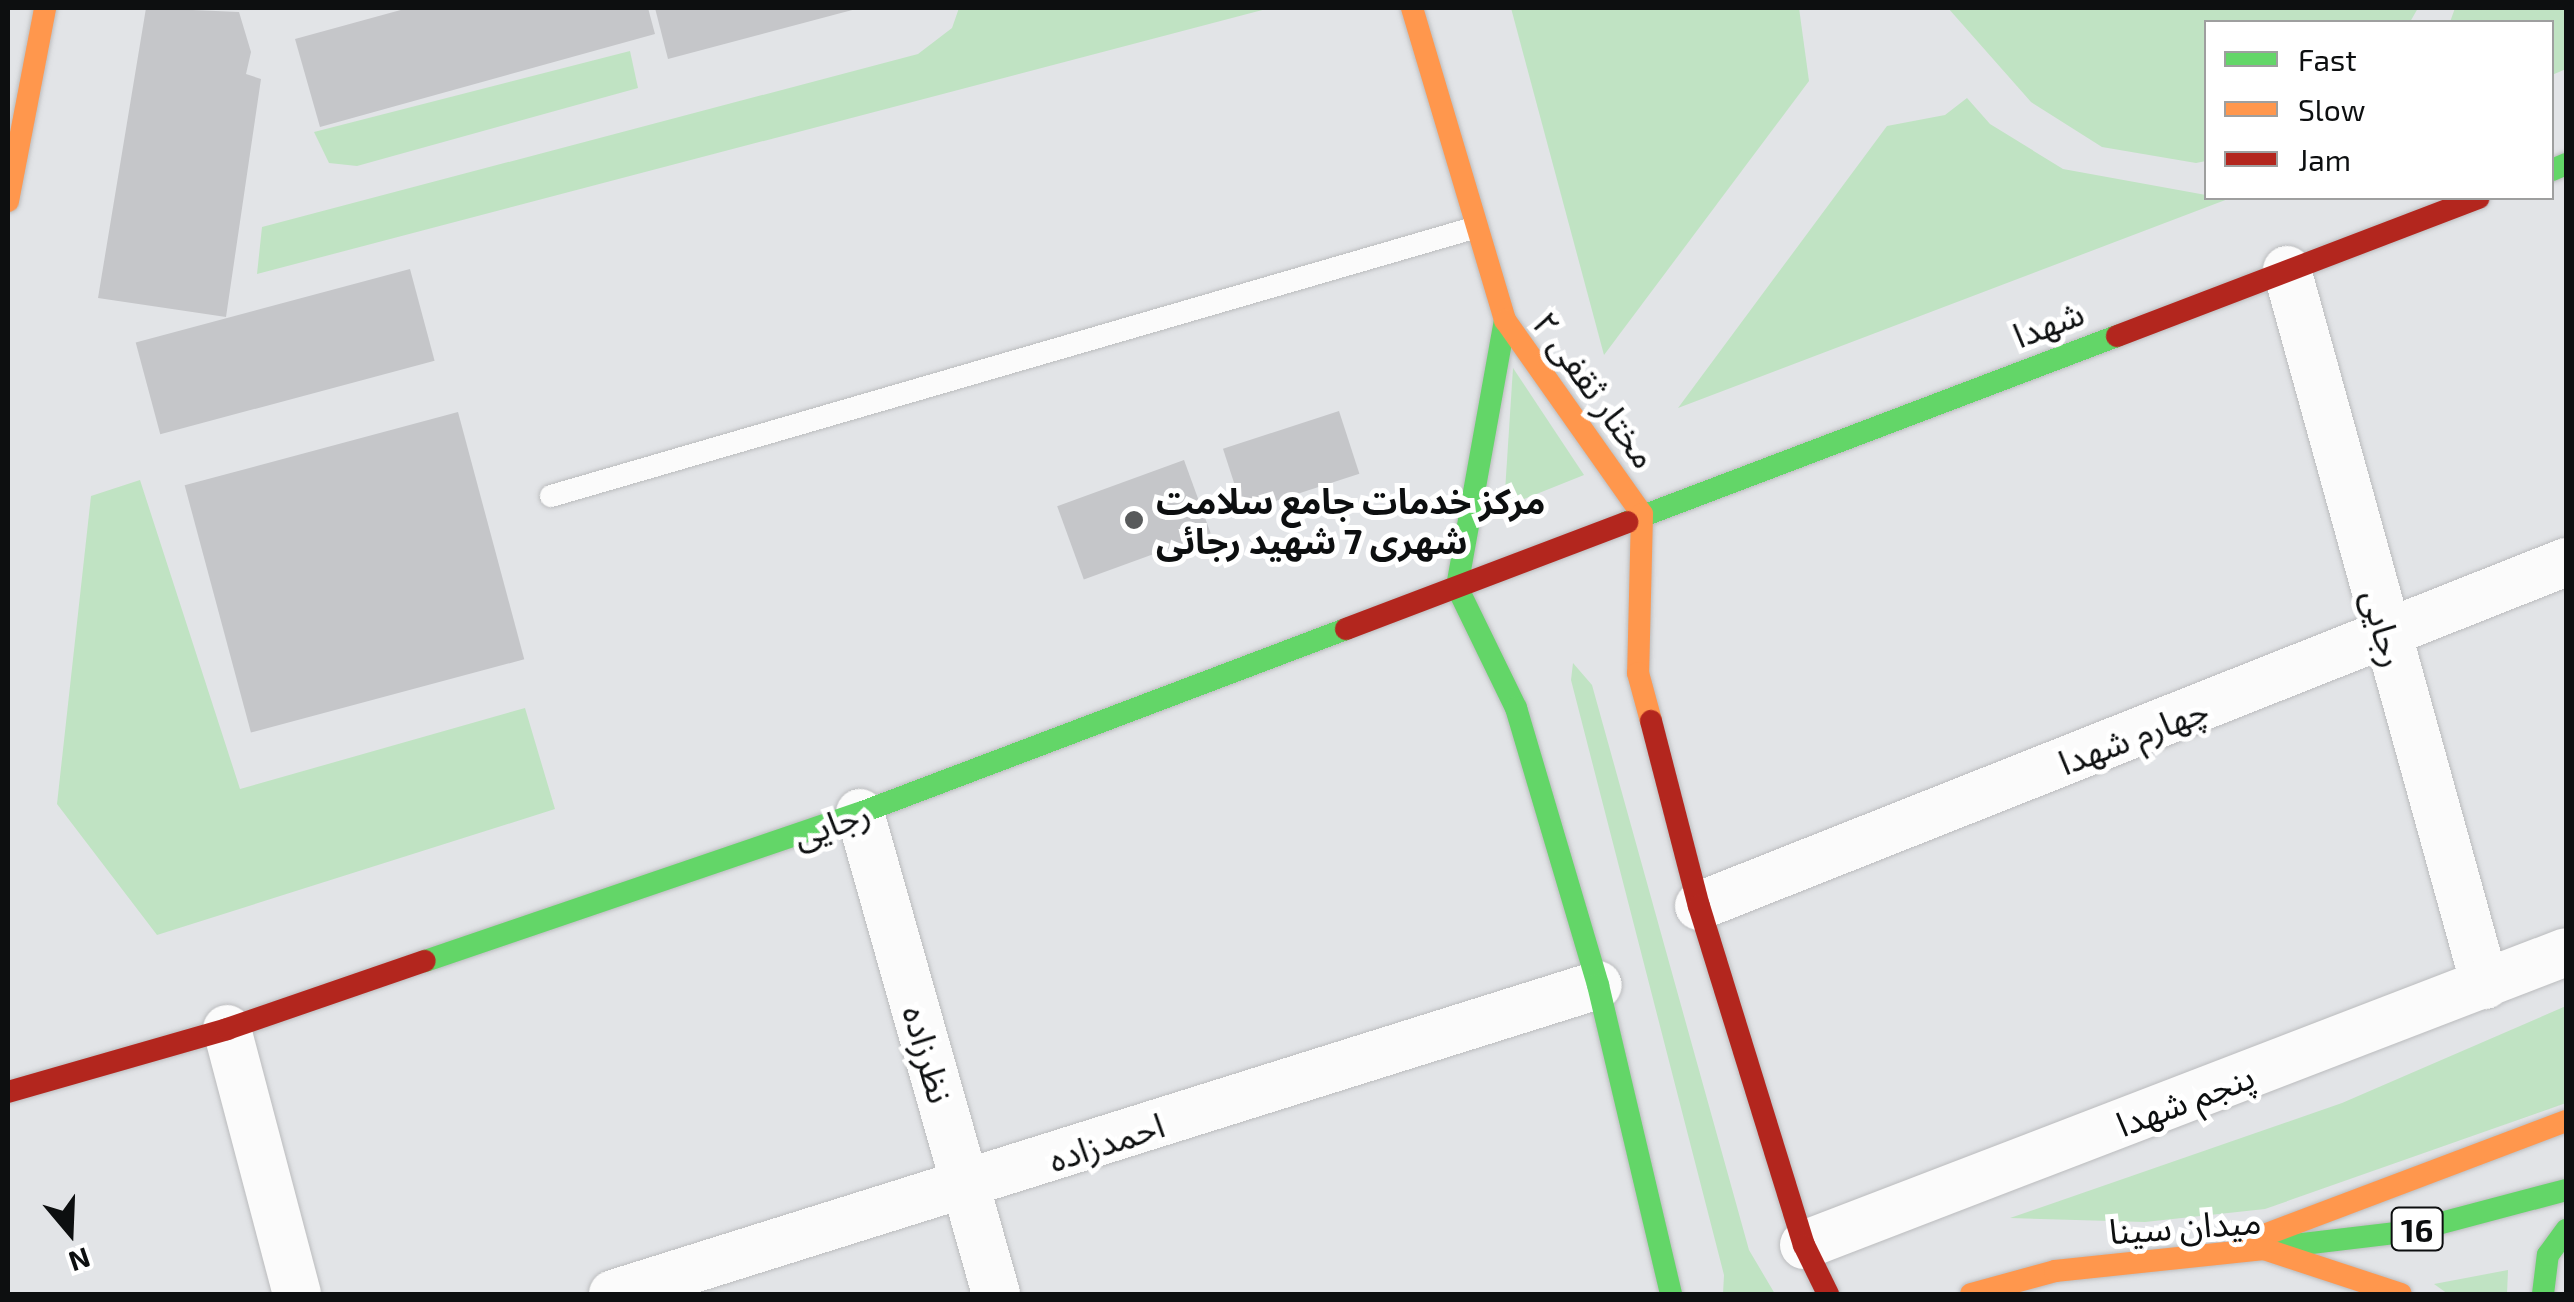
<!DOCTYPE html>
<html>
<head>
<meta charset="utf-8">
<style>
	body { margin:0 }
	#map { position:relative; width:2574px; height:1302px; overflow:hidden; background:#e2e4e7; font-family:"Exo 2","Noto Sans Arabic",sans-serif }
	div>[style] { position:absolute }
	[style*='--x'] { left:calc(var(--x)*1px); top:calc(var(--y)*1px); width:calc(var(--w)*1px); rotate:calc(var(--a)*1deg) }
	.green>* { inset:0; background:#c0e3c3 }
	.building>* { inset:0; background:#c5c6c9; transform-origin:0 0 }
	.roads { filter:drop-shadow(0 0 2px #bbbcbe) drop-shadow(0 0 2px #bbbcbe) }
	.lane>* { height:22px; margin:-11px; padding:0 11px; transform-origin:11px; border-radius:11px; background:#fbfbfb }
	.street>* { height:48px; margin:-24px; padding:0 24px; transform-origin:24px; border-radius:24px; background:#fbfbfb }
	.fast>* { height:22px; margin:-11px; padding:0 11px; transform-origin:11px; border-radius:11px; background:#63d668 }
	.slow>* { height:22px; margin:-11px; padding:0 11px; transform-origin:11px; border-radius:11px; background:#ff974d }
	.jam>* { height:22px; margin:-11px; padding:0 11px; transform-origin:11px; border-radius:11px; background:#b3261e }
	.dots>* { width:28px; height:28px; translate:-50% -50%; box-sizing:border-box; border:5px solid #fff; border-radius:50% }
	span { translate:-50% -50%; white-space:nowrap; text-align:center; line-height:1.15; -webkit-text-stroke:10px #fff; paint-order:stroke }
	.shield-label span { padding:2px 8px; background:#fff; border:2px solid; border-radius:8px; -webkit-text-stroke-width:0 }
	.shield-label { font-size:32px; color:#0d0f10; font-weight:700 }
	.street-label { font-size:35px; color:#0d0f10 }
	.poi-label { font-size:35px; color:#0d0f10; font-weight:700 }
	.left { translate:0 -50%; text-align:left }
	.frame { position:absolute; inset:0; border:10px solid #0d0f10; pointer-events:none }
	.legend { position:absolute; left:2204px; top:20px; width:350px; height:180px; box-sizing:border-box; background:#fff; border:2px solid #9e9f9f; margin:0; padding:12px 18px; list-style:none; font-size:30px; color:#0d0f10 }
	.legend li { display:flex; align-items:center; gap:20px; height:50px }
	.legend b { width:50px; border:2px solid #9e9f9f }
	.north { position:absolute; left:20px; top:1182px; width:100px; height:100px; -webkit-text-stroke:8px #fff; paint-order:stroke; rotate:161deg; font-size:28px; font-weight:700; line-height:40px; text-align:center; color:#0d0f10 }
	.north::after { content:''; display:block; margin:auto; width:35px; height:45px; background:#0d0f10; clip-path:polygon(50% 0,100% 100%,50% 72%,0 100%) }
</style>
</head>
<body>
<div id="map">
	<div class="green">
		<i style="clip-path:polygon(959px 8px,1270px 8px,257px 274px,262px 227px,918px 54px,952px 28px)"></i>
		<i style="clip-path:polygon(1511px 8px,1799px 8px,1809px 81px,1604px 355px)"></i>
		<i style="clip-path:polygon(1948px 8px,2418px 8px,2410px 22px,2206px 22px,2206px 161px,2196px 163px,2102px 147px,2031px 102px)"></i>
		<i style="clip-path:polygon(2455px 8px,2566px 8px,2566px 69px,2552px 75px,2552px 22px,2450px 22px)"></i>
		<i style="clip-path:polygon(630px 51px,638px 88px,357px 166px,329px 163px,314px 132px)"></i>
		<i style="clip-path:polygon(1967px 98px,1990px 124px,2063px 169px,2228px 199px,1678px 408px,1887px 126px,1945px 115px)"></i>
		<i style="clip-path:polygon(1513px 368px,1584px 475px,1504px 507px)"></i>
		<i style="clip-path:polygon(140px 480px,240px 789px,525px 708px,555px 809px,157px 935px,57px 804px,91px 496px)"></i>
		<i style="clip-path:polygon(1573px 663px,1592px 685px,1749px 1250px,1775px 1294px,1723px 1294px,1724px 1275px,1571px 680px)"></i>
		<i style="clip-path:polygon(2566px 1006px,2566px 1103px,2265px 1209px,2145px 1222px,2010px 1218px,2342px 1103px)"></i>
		<i style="clip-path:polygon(2508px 1270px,2507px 1294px,2448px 1294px,2434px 1284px)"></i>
	</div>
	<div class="building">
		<i style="clip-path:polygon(146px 8px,239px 12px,251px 52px,246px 74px,261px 79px,226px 317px,98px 298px)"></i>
		<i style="clip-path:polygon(408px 8px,648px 8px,655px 34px,320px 127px,295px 39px)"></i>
		<i style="clip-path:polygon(655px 8px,856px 8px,856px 9px,668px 59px)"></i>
		<i style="left:410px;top:269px;width:95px;height:284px;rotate:75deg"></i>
		<i style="left:1339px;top:411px;width:66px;height:122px;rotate:72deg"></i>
		<i style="left:458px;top:412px;width:256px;height:283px;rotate:75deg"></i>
		<i style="left:1184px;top:460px;width:78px;height:135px;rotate:70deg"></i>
	</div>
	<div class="roads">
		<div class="lane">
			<i style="--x:551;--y:496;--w:964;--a:-16.2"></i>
		</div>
		<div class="street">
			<i style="--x:2287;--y:270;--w:742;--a:74.52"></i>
			<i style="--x:860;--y:813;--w:500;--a:74.2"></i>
			<i style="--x:1699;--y:906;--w:933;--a:-21.64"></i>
			<i style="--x:227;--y:1029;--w:274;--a:75.2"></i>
			<i style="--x:1804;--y:1245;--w:816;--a:-21.03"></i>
			<i style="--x:613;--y:1294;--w:1032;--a:-17.42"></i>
		</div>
		<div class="fast">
			<i style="--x:2552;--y:170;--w:15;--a:-23"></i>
			<i style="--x:1505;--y:320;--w:271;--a:100.2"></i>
			<i style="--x:1457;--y:587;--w:135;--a:64"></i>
			<i style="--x:1516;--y:708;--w:289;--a:73.5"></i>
			<i style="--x:1598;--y:985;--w:318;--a:76.7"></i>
			<i style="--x:1627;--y:522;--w:524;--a:-20.79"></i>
			<i style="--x:425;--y:961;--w:459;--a:-18.8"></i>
			<i style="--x:860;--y:813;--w:520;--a:-20.74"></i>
			<i style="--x:2286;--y:1246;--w:126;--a:-6.8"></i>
			<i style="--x:2411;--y:1231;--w:160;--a:-14.8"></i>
			<i style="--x:2543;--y:1294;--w:39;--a:-83"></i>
			<i style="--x:2548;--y:1255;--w:31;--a:-54"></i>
		</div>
		<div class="slow">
			<i style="--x:1412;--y:8;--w:326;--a:73.4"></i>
			<i style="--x:1505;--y:320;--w:237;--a:54.8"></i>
			<i style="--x:1642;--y:514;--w:159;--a:91.4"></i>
			<i style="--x:1638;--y:673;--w:50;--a:74.8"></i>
			<i style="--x:8;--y:201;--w:197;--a:-79.1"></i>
			<i style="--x:2251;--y:1240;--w:337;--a:-20.7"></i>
			<i style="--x:1971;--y:1294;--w:87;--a:-15.3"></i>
			<i style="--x:2055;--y:1271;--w:210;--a:-6"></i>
			<i style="--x:2264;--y:1249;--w:144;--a:18.2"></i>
		</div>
		<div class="jam">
			<i style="--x:2117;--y:336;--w:387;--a:-20.9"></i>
			<i style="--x:1346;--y:629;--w:301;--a:-20.8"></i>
			<i style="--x:1651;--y:721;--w:191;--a:75.5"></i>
			<i style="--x:1699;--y:906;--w:355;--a:72.8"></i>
			<i style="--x:1804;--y:1245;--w:55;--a:63.9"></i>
			<i style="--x:8;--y:1092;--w:228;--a:-16"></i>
			<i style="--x:227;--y:1029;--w:209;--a:-19"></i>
		</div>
	</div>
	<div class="dots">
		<i style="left:1134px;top:520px;background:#585a5b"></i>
	</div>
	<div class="shield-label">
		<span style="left:2417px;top:1229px">16</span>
	</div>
	<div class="street-label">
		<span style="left:2048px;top:323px;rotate:-21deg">شهدا</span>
		<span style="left:1596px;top:389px;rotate:54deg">مختار ثقفی ۲</span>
		<span style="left:2385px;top:628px;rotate:75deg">رجایی</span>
		<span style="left:2133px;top:735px;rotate:-21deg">چهارم شهدا</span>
		<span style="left:831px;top:823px;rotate:-19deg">رجایی</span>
		<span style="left:929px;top:1054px;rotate:74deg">نظرزاده</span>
		<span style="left:2185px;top:1099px;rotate:-21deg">پنجم شهدا</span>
		<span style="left:1106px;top:1141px;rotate:-18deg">احمدزاده</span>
		<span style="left:2185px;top:1225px;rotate:-4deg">میدان سینا</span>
	</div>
	<div class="poi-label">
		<span class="left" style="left:1156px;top:520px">مرکز خدمات جامع سلامت<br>شهری 7 شهید رجائی</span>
	</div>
	<div class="frame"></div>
	<ul class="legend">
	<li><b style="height:12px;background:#63d668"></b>Fast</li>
	<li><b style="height:12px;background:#ff974d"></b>Slow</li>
	<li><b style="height:12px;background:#b3261e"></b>Jam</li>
	</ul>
	<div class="north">N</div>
</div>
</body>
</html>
